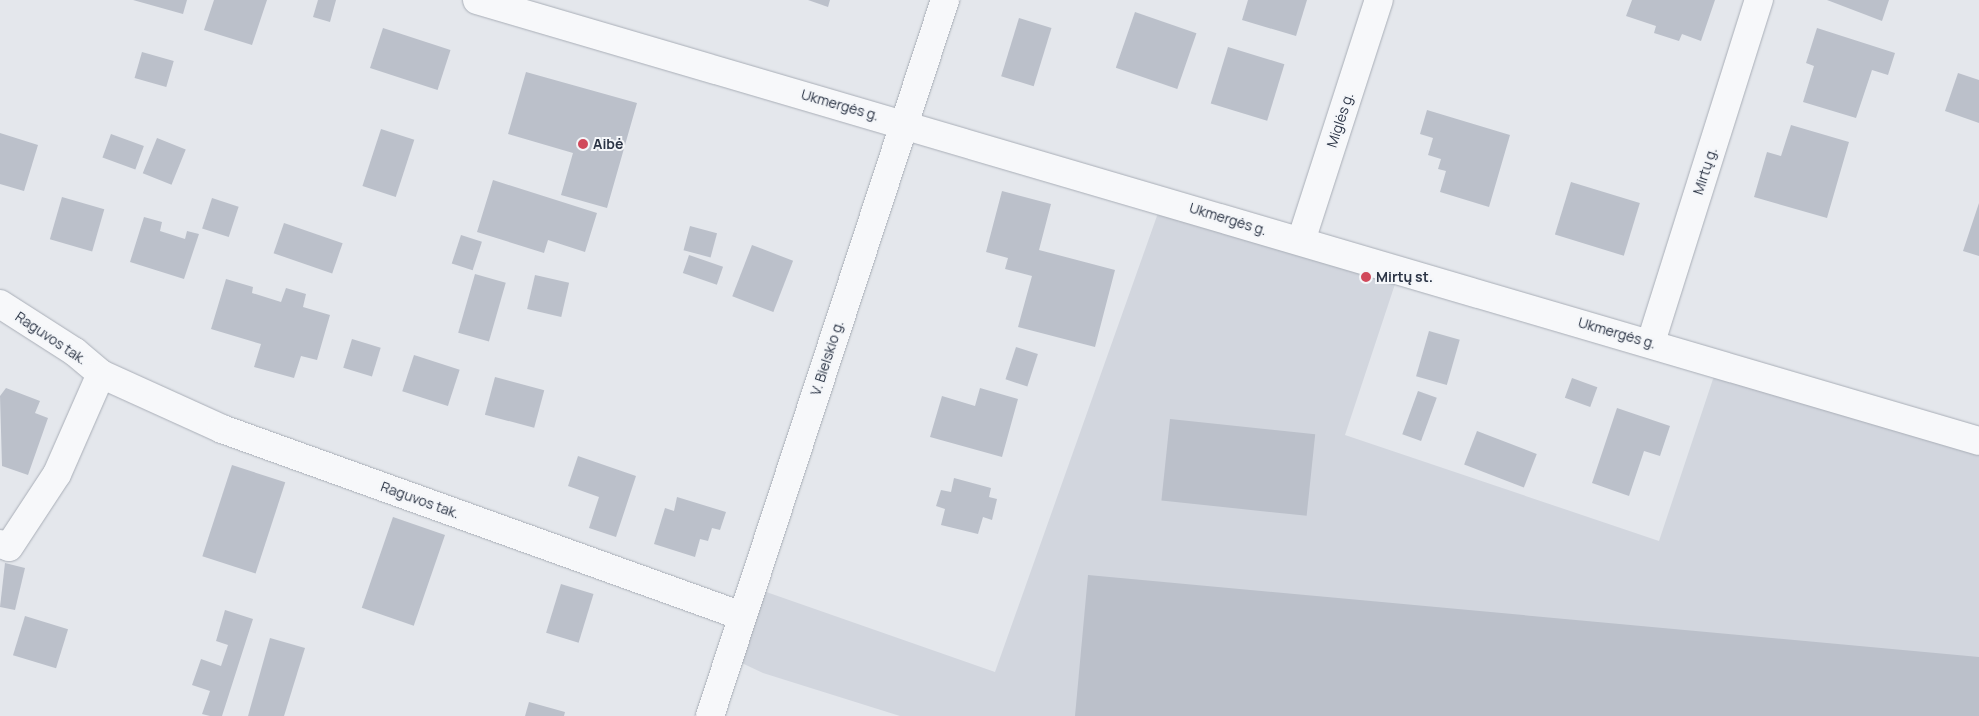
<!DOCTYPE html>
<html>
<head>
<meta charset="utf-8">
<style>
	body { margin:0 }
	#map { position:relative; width:1979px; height:716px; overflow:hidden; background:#e4e7ec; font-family:Manrope,sans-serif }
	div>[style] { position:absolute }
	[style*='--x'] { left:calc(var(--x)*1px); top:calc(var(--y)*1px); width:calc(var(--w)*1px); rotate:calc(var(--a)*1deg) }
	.built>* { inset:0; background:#d2d6de }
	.building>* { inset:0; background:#bbc0ca; transform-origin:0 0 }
	.roads { filter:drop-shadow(0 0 1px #a9aeb7) drop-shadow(0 0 1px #a9aeb7) }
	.minor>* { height:28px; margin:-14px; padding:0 14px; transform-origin:14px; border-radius:14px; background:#f7f8fa }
	.dots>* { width:14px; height:14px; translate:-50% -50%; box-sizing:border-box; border:2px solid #f4f6f9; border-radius:50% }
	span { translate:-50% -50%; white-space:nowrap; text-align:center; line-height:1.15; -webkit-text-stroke:4px #f4f6f9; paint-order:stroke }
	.street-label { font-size:14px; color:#2b3445 }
	.poi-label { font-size:14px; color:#2b3445; font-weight:700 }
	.left { translate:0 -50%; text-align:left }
</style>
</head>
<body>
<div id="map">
	<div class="built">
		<i style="clip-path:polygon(1163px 199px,1400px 269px,1345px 435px,1659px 541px,1719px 361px,1979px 440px,1979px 716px,900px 716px,763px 673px,729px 657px,752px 587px,995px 672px)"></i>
	</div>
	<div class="building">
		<i style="clip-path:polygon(133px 0,187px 0,183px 14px)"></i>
		<i style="clip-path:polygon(214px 0,267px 0,252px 45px,204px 30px)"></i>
		<i style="clip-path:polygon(318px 0,336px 0,330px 22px,313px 17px)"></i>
		<i style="clip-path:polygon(808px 0,830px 0,828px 7px)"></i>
		<i style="clip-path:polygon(1248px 0,1307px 0,1296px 36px,1242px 20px)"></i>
		<i style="clip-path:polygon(1632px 0,1715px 0,1701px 41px,1682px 34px,1679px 41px,1654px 33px,1656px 26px,1626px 16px)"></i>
		<i style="clip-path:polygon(1827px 0,1889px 0,1882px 21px)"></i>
		<i style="left:1135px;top:12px;width:65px;height:59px;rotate:19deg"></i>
		<i style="left:1019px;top:18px;width:34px;height:61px;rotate:17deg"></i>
		<i style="left:383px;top:28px;width:71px;height:42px;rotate:18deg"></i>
		<i style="clip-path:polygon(1817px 28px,1895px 53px,1888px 75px,1872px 70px,1856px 118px,1803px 102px,1814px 66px,1806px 63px)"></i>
		<i style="left:1228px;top:47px;width:59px;height:59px;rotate:17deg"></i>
		<i style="left:142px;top:52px;width:33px;height:27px;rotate:16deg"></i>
		<i style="clip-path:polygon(526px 72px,637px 103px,607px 208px,561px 195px,573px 153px,508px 134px)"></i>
		<i style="clip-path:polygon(1958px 73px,1979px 80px,1979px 123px,1945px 111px)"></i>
		<i style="clip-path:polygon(1427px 110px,1510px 135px,1489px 207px,1440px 192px,1446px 171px,1438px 169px,1441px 159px,1428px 155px,1433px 138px,1420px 134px)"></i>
		<i style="clip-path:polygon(1791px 125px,1849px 142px,1827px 218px,1754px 197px,1767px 152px,1781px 156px)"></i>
		<i style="left:381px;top:129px;width:35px;height:60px;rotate:18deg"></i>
		<i style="clip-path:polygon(0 133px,38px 145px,24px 191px,0 184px)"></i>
		<i style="left:111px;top:134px;width:35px;height:25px;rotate:20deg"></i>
		<i style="left:157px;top:138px;width:31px;height:38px;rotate:22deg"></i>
		<i style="clip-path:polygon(493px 180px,597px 213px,585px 252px,548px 240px,544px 253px,477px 232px)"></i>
		<i style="left:1571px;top:182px;width:72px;height:55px;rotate:17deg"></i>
		<i style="clip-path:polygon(1002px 191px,1051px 204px,1039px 250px,1115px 270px,1095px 347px,1018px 327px,1032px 276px,1005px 269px,1008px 258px,986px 252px)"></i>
		<i style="left:62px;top:197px;width:44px;height:44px;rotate:16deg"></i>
		<i style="left:212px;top:198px;width:28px;height:32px;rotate:18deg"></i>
		<i style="clip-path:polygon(1979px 203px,1979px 256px,1963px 251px)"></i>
		<i style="clip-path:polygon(144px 217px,162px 222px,160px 231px,185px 239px,187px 231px,199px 234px,184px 279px,130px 262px)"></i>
		<i style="left:284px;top:223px;width:62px;height:32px;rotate:19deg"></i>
		<i style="left:690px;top:226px;width:28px;height:25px;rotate:15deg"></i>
		<i style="left:461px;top:235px;width:22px;height:30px;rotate:18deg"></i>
		<i style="left:752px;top:245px;width:44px;height:55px;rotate:21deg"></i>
		<i style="left:689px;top:255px;width:36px;height:19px;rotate:19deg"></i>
		<i style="left:475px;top:274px;width:32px;height:61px;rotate:16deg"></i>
		<i style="left:535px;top:275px;width:35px;height:35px;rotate:13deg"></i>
		<i style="clip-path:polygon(226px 279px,253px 287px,252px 293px,281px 302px,286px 288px,306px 294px,303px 307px,330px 315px,317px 360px,301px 356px,294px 378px,254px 367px,261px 344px,211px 329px)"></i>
		<i style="left:1429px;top:331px;width:32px;height:47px;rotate:16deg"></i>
		<i style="left:352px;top:339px;width:30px;height:30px;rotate:17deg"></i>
		<i style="left:1016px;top:347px;width:23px;height:34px;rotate:18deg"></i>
		<i style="left:414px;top:355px;width:48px;height:38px;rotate:18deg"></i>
		<i style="left:495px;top:377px;width:51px;height:39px;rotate:15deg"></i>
		<i style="left:1572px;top:378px;width:27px;height:21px;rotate:20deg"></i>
		<i style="clip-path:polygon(6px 388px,40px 401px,35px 413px,48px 418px,28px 475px,2px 466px,0 396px)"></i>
		<i style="clip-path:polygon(980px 388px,1018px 399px,1002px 457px,930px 437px,942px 396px,975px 406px)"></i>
		<i style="left:1418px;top:391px;width:20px;height:46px;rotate:20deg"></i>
		<i style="clip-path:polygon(1617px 408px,1670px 426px,1660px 456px,1644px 451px,1629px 496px,1592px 483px)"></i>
		<i style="left:1170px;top:419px;width:146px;height:82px;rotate:6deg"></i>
		<i style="left:1477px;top:431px;width:64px;height:36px;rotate:21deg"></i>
		<i style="clip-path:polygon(578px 456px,636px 476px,616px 537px,589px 528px,599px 497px,568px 486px)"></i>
		<i style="left:232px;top:465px;width:56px;height:96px;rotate:18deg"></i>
		<i style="clip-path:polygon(954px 478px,991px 488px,989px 497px,997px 499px,992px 520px,983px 517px,978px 534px,941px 525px,945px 509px,936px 506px,941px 490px,951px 492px)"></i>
		<i style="clip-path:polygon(677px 497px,726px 512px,720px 530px,712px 528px,708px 541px,700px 539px,695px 557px,654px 544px,665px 508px,674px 511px)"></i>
		<i style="left:393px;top:517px;width:55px;height:96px;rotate:19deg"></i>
		<i style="clip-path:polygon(5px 563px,25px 568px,15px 610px,0 607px)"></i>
		<i style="clip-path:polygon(1088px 575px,1979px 657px,1979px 716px,1075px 716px)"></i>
		<i style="left:561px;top:584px;width:34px;height:51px;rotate:17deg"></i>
		<i style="clip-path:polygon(225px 610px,253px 619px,222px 716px,210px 716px,202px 714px,210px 691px,192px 685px,201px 659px,221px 666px,228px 645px,216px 641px)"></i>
		<i style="left:25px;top:616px;width:45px;height:41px;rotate:17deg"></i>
		<i style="clip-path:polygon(270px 638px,305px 648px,284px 716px,248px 716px)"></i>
		<i style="clip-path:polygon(529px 702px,565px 712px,564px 716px,525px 716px)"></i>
	</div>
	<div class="roads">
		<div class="minor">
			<i style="--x:477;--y:0;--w:1565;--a:16.36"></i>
			<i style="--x:1301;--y:241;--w:253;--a:-72.1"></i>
			<i style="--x:0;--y:304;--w:89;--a:32.6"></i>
			<i style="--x:75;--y:352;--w:34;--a:40"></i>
			<i style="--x:101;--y:374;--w:133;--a:24.4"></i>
			<i style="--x:222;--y:429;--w:553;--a:19.78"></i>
			<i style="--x:1651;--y:342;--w:359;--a:-72.5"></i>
			<i style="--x:0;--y:544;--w:9;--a:18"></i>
			<i style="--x:9;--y:547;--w:87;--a:-56.7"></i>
			<i style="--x:57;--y:474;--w:109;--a:-66.3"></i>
			<i style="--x:710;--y:716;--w:754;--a:-71.83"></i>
		</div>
	</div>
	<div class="dots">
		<i style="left:583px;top:144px;background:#d1495b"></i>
		<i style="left:1366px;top:277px;background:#d1495b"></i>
	</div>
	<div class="street-label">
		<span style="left:840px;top:105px;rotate:16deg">Ukmergės g.</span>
		<span style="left:1340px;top:120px;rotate:-72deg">Miglės g.</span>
		<span style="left:1705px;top:171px;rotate:-72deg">Mirtų g.</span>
		<span style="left:1228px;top:219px;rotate:17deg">Ukmergės g.</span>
		<span style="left:1617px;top:333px;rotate:16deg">Ukmergės g.</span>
		<span style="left:51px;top:338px;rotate:34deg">Raguvos tak.</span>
		<span style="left:827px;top:358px;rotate:-72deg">V. Bielskio g.</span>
		<span style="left:420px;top:500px;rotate:20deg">Raguvos tak.</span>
	</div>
	<div class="poi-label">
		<span class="left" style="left:593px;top:144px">Aibė</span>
		<span class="left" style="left:1376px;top:277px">Mirtų st.</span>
	</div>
</div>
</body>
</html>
